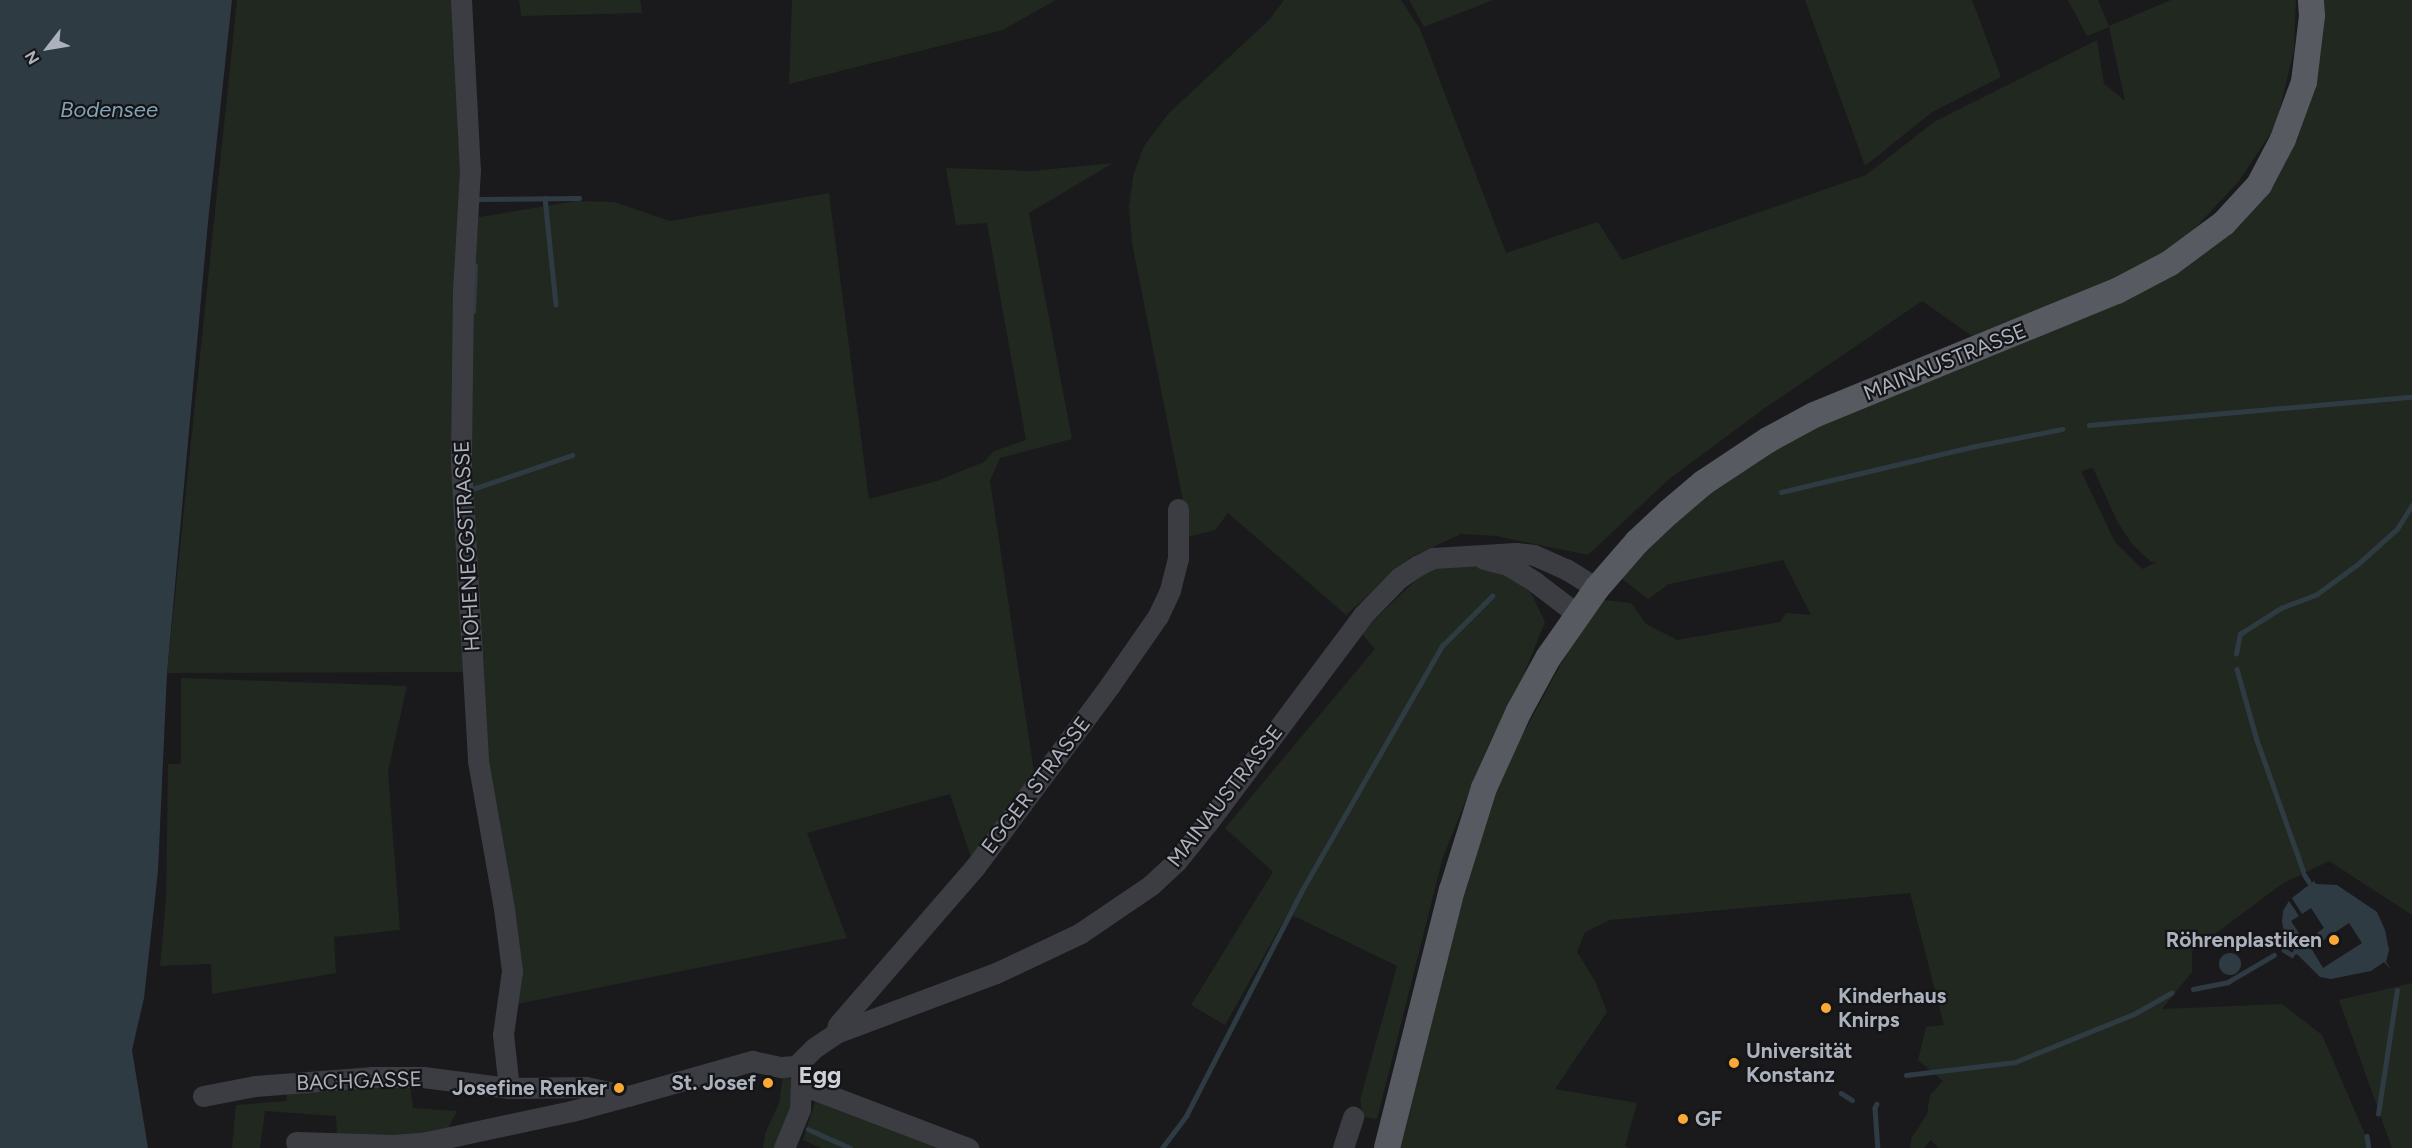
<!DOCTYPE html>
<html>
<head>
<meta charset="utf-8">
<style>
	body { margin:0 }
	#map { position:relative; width:2412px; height:1148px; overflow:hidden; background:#1a1a1d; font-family:Figtree,sans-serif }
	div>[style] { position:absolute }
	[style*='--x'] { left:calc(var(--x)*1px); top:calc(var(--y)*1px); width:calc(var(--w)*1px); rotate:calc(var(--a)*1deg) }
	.green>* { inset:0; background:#202820 }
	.water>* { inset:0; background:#2f3b42 }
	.round { border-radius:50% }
	.stream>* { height:4.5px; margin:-2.25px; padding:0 2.25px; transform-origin:2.25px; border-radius:2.25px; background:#2f3b42 }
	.minor>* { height:21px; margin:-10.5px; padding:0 10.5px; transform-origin:10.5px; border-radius:10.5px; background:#3b3d42 }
	.major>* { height:26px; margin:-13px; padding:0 13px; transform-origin:13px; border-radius:13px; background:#575a61 }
	.dots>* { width:16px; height:16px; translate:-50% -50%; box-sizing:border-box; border:3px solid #151518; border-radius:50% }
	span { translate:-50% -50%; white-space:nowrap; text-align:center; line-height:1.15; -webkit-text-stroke:4.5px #151518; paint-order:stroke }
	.street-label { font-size:21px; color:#acb2bd }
	.poi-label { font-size:21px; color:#acb2bd; font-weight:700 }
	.right { translate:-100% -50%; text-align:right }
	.left { translate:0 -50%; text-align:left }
	.water-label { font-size:22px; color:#82a3b8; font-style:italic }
	.quarter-label { font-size:24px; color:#ced1d8; font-weight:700 }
	.north { position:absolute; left:18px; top:18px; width:60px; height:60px; -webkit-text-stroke:4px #151518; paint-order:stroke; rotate:239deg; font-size:16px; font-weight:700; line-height:24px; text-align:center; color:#acb2bd }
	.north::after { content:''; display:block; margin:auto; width:21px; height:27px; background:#acb2bd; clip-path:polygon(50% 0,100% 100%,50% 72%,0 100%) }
</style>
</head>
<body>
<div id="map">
	<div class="green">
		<i style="clip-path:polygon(237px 0,461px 0,467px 219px,576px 201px,614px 202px,670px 221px,829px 193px,869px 499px,937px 481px,984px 462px,994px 451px,1026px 440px,987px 223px,956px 225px,946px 168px,1031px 171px,1113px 163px,1029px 213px,1072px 439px,1000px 458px,990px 481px,1034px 772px,971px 857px,950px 794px,807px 833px,847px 938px,507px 1006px,472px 672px,167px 673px)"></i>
		<i style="clip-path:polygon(519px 0,640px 0,642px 13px,521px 16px)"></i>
		<i style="clip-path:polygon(792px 0,1056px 0,1003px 30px,789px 84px)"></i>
		<i style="clip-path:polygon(evenodd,1284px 0,1401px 0,1420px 29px,1506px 253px,1598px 222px,1622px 260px,1866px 175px,1934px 122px,2097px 40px,2104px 84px,2125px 101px,2109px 27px,2087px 36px,2068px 0,2098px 0,2109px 26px,2171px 0,2296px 0,2294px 50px,2276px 125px,2239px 181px,2187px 237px,2109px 285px,2186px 248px,2277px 166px,2317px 0,2412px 0,2412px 915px,2329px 861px,2282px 884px,2192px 951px,2192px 972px,2162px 1009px,2282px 1004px,2322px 1035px,2371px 1148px,1938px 1148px,1931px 1140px,1924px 1148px,1910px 1148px,1911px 1139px,1927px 1114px,1930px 1095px,1943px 1081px,1918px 1060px,1926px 1027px,1944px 1025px,1910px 893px,1610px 920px,1585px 932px,1577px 952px,1595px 981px,1607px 1012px,1555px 1089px,1637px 1103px,1625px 1146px,1629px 1148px,1398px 1148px,1463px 886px,1502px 773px,1569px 649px,1604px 600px,1631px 603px,1646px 624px,1677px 640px,1780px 622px,1786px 613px,1811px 615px,1783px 560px,1669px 584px,1648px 599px,1612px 571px,1682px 500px,1975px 338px,1922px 301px,1765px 408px,1669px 479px,1588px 555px,1496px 536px,1461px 534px,1409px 558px,1346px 615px,1228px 513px,1215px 530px,1184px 538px,1184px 506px,1132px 243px,1129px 207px,1133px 176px,1144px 146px,1169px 113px,1269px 20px,1284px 0,2093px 468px,2117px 521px,2132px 544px,2151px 562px,2157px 562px,2142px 569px,2115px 542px,2081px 471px,2093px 468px)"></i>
		<i style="clip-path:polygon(1409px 0,1493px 0,1424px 27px)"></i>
		<i style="clip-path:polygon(1805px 0,1972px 0,2001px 77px,1932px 112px,1865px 166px)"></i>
		<i style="clip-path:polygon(1443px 562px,1499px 568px,1531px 593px,1545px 622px,1524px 674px,1487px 748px,1443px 857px,1377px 1119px,1363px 1117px,1360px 1100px,1397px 966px,1288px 913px,1225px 1025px,1191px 1005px,1273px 872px,1225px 828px,1375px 649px,1361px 633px,1416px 580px)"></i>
		<i style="clip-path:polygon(181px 678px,407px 686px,388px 771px,400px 930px,334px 937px,336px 973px,212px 994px,211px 964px,160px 966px,166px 901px,168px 764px,181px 764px)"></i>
		<i style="clip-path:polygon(2412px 983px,2412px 1148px,2392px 1148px,2339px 1000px)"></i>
		<i style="clip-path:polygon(783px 1076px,793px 1080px,798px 1091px,777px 1148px,763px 1148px,765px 1134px,779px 1103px)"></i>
		<i style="clip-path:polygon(410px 1085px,413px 1108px,457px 1111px,448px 1128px,398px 1139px,337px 1136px,336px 1116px,265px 1111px,260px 1148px,232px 1148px,236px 1105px,287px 1101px,286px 1089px)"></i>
		<i style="clip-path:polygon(817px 1096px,953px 1148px,821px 1148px,803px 1140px)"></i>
	</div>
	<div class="water">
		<i style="clip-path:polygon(0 0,232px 0,208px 222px,167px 673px,158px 871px,144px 998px,132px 1050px,148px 1148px,0 1148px)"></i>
		<i style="clip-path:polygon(2314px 881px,2316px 884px,2337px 885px,2377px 912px,2385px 930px,2389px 950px,2386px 962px,2391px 969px,2384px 962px,2371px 971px,2331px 979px,2320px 977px,2297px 954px,2293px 956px,2291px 953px,2294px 951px,2285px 936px,2282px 922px,2283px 911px,2289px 901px,2299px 916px,2291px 921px,2304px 941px,2313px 935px,2318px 943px,2311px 948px,2323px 968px,2362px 943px,2349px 923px,2322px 941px,2317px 933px,2324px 928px,2311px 908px,2302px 914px,2292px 898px)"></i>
		<i class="round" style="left:2219px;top:953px;width:22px;height:22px"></i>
	</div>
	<div class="stream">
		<i style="--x:545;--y:198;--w:107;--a:84.1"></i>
		<i style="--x:477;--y:201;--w:2;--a:-90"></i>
		<i style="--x:477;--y:199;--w:102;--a:-0.6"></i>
		<i style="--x:473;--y:312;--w:46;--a:-87.5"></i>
		<i style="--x:2089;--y:425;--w:324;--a:-5"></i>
		<i style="--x:470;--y:490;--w:108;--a:-18.9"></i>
		<i style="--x:1781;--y:492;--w:195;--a:-13.3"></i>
		<i style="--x:1971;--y:447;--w:93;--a:-11.2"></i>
		<i style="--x:2236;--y:654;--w:20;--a:-79"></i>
		<i style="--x:2240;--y:634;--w:49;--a:-32.4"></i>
		<i style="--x:2281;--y:608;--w:39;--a:-21"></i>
		<i style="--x:2317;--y:594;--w:51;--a:-36.2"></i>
		<i style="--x:2358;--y:564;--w:52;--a:-41.9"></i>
		<i style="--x:2397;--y:529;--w:28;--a:-58"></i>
		<i style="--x:2237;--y:669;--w:74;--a:74.3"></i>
		<i style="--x:2257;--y:740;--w:138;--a:70.5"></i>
		<i style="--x:2304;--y:874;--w:9;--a:58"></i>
		<i style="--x:2284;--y:950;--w:9;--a:32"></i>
		<i style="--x:2193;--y:989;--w:36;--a:-11"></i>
		<i style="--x:2228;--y:982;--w:53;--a:-30.4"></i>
		<i style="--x:1906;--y:1075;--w:110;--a:-6.8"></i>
		<i style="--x:2015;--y:1062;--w:128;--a:-22"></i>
		<i style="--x:2134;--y:1014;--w:43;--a:-29.6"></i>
		<i style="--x:1841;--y:1093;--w:13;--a:32"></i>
		<i style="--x:1877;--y:1104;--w:4;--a:117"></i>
		<i style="--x:1875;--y:1108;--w:39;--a:86"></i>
		<i style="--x:2378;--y:1114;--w:125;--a:-81.3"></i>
		<i style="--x:808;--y:1129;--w:46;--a:24.3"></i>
		<i style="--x:2367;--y:1136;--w:12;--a:81"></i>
		<i style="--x:1162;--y:1148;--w:40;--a:-53"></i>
		<i style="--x:1186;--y:1116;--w:252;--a:-62.8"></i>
		<i style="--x:1301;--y:892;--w:284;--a:-60.2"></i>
		<i style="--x:1442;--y:646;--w:71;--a:-45"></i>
	</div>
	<div class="minor">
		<i style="--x:461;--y:0;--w:170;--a:87"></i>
		<i style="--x:470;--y:170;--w:120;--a:93.3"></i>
		<i style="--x:463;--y:290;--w:174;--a:90.7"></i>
		<i style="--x:461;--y:464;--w:297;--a:86.7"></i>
		<i style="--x:478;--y:761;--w:150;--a:80"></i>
		<i style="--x:504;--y:909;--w:63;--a:82.6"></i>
		<i style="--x:512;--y:971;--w:64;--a:98.1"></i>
		<i style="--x:503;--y:1034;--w:54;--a:83.7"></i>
		<i style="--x:1484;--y:559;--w:25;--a:14"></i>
		<i style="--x:1508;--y:565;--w:32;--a:32"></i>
		<i style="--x:1535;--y:582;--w:53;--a:37.3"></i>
		<i style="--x:836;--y:1033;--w:8;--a:-76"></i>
		<i style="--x:838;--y:1025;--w:209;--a:-49.1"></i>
		<i style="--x:975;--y:867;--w:227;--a:-53.4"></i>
		<i style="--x:1110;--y:685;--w:84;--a:-55.2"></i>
		<i style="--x:1158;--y:616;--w:29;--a:-65"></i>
		<i style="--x:1170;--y:590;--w:32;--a:-76"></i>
		<i style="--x:1178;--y:559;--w:50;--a:-90"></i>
		<i style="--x:796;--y:1066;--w:25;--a:-45"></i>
		<i style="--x:814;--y:1048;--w:27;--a:-34"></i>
		<i style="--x:836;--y:1033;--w:171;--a:-20.6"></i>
		<i style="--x:996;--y:973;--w:92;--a:-25.2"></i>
		<i style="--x:1079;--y:934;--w:87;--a:-34.2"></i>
		<i style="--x:1151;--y:885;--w:34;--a:-43"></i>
		<i style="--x:1176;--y:862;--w:53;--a:-51.2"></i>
		<i style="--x:1209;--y:821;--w:257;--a:-53.2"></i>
		<i style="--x:1363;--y:615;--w:52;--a:-45.8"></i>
		<i style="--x:1399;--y:578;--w:22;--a:-34"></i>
		<i style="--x:1417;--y:566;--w:18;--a:-27"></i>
		<i style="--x:1433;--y:558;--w:83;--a:-3.4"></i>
		<i style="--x:1516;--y:553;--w:18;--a:6"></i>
		<i style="--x:1534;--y:555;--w:35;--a:24"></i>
		<i style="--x:1566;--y:569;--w:36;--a:32"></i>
		<i style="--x:802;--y:1085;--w:178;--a:20.8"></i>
		<i style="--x:203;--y:1096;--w:53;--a:-10.9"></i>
		<i style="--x:255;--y:1086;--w:116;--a:-4.4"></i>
		<i style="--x:371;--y:1077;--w:52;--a:0"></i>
		<i style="--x:423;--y:1077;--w:87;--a:7.3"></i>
		<i style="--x:509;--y:1088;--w:77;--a:-0.7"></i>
		<i style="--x:586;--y:1087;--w:43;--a:12.1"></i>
		<i style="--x:628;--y:1096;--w:129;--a:-15.8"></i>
		<i style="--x:752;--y:1061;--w:30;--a:12"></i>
		<i style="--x:781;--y:1067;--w:15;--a:-4"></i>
		<i style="--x:296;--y:1142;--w:98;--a:1.8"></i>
		<i style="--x:394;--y:1145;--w:33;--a:-5"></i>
		<i style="--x:427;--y:1142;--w:148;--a:-12.1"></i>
		<i style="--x:572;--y:1111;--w:54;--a:-15.1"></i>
		<i style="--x:784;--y:1148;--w:42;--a:-67.7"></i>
		<i style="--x:800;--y:1109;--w:35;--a:-88"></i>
		<i style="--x:1343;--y:1148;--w:33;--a:-72"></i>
	</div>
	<div class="major">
		<i style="--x:1387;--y:1148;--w:266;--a:-75.9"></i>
		<i style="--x:1452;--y:890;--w:107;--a:-72.6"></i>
		<i style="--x:1484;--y:788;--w:85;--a:-65.6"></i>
		<i style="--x:1519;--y:711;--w:60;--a:-61.3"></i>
		<i style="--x:1548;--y:658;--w:85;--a:-55"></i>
		<i style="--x:1597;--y:588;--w:61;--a:-49"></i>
		<i style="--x:1637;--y:542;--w:44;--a:-43.2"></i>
		<i style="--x:1669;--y:512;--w:45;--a:-40.5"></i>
		<i style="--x:1703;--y:483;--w:78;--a:-33.5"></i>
		<i style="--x:1768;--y:440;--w:52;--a:-28.5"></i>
		<i style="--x:1814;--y:415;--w:327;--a:-22.3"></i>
		<i style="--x:2117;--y:291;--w:60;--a:-27.8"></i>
		<i style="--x:2170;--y:263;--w:67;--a:-36.5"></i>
		<i style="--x:2224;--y:223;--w:52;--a:-47.4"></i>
		<i style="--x:2259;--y:185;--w:52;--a:-62.4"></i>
		<i style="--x:2283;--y:139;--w:61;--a:-69.8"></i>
		<i style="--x:2304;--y:82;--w:66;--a:-83.1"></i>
		<i style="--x:2312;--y:16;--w:16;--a:-94"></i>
	</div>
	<div class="dots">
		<i style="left:2334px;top:940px;background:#faa935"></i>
		<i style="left:1826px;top:1008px;background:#faa935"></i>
		<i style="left:1734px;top:1063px;background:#faa935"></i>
		<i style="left:768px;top:1083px;background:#faa935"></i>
		<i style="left:619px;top:1088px;background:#faa935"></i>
		<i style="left:1683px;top:1119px;background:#faa935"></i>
	</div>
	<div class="street-label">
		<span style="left:1945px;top:362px;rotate:-22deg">MAINAUSTRASSE</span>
		<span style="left:467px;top:546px;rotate:-93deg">HOHENEGGSTRASSE</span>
		<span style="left:1036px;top:785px;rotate:-53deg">EGGER STRASSE</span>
		<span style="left:1225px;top:796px;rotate:-52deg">MAINAUSTRASSE</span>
		<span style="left:359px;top:1081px;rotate:-2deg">BACHGASSE</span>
	</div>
	<div class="poi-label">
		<span class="right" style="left:2322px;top:940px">Röhrenplastiken</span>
		<span class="left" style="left:1838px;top:1008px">Kinderhaus<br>Knirps</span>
		<span class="left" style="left:1746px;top:1063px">Universität<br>Konstanz</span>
		<span class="right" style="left:756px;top:1083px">St. Josef</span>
		<span class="right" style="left:607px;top:1088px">Josefine Renker</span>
		<span class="left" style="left:1695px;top:1119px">GF</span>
	</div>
	<div class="water-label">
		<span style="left:109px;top:110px">Bodensee</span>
	</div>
	<div class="quarter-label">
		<span style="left:820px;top:1075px">Egg</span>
	</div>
	<div class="north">N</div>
</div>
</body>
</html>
